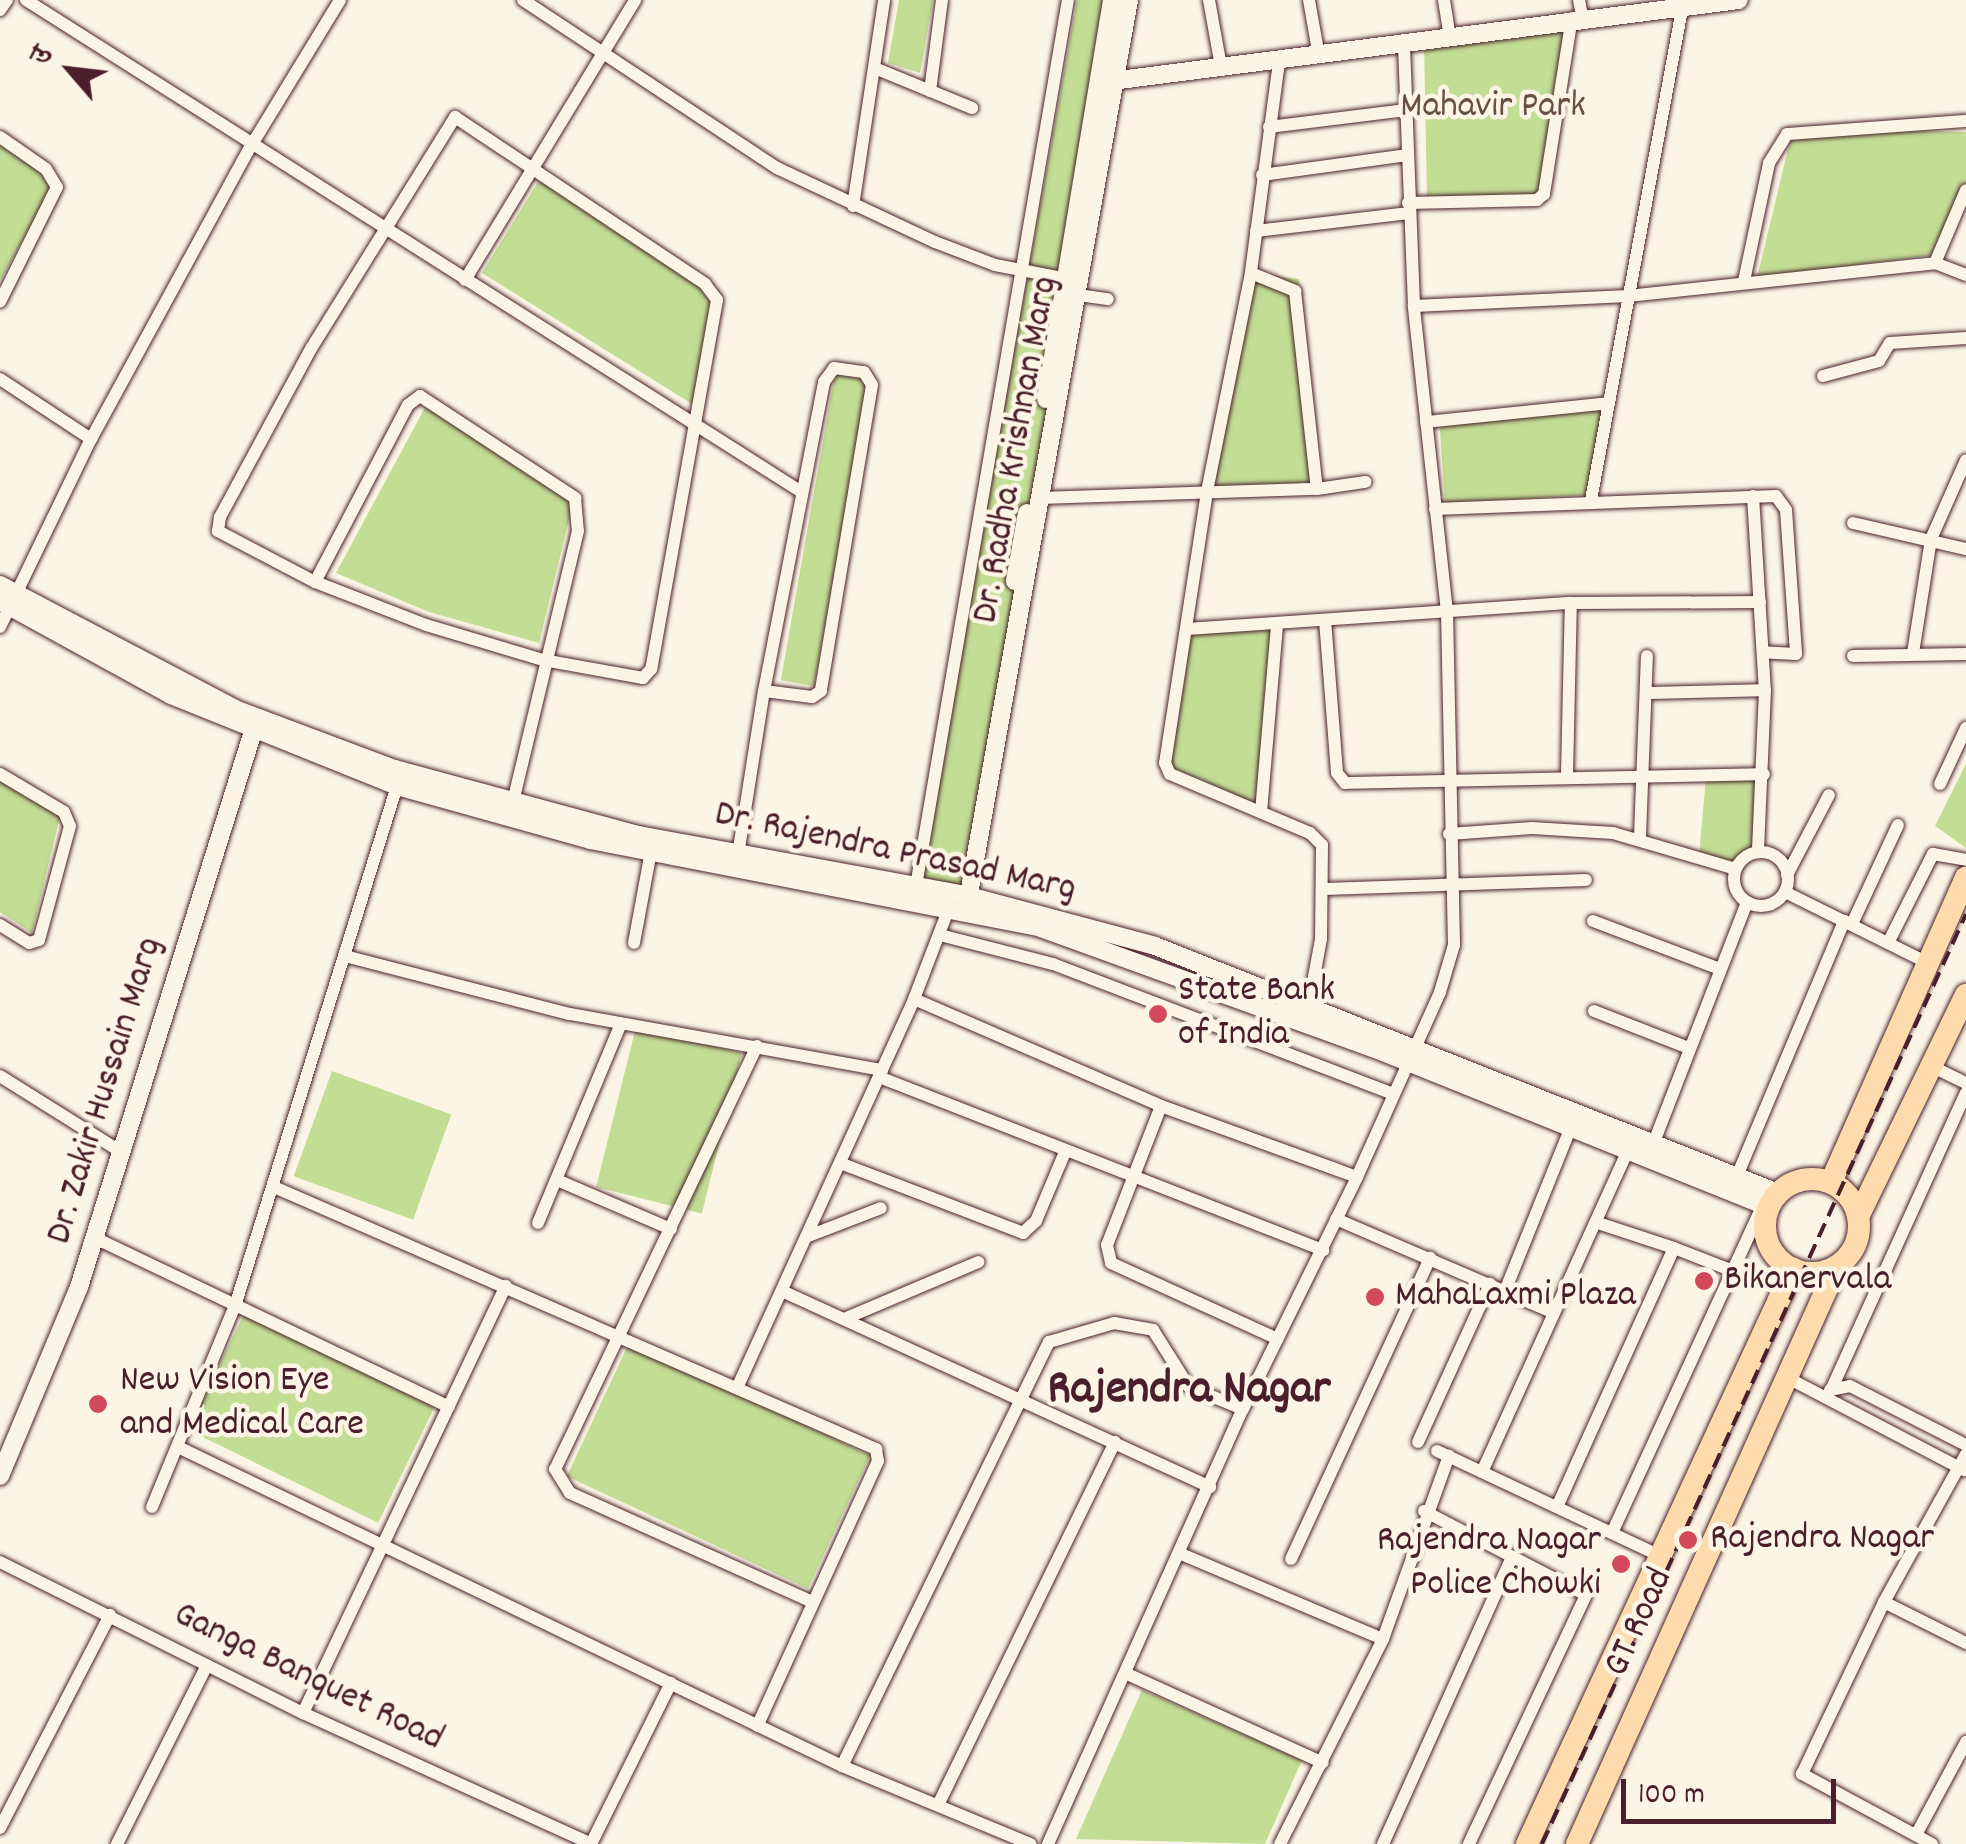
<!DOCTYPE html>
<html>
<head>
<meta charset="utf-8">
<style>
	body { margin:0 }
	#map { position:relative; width:1966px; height:1844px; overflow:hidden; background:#fcf5e5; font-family:Dekko,"Playpen Sans Deva",sans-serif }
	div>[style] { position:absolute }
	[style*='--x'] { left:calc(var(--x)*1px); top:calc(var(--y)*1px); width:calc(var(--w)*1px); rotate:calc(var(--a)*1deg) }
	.green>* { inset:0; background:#c2dd94; transform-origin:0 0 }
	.roads { filter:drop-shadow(0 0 2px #4a1f2b) drop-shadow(0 0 2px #4a1f2b) }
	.street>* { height:12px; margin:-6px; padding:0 6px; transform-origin:6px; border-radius:6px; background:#fcf5e5 }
	.street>.ring { margin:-6px; padding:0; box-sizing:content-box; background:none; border:12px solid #fcf5e5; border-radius:50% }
	.secondary>* { height:18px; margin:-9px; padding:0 9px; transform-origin:9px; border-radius:9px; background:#fcf5e5 }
	.highway>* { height:22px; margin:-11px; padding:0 11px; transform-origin:11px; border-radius:11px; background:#fedbac }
	.highway>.ring { margin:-11px; padding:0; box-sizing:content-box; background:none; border:22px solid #fedbac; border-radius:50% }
	.rail>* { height:4px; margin-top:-2px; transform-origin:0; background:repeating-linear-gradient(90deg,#4a1f2b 0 15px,transparent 0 23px) }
	.dots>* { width:28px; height:28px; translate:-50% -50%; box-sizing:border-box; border:5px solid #fcf5e5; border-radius:50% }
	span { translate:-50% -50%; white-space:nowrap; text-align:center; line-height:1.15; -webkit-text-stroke:9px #fcf5e5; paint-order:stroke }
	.park-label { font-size:38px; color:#684e45 }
	.street-label { font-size:38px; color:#4a1f2b }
	.poi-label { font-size:38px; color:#4a1f2b }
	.left { translate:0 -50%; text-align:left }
	.right { translate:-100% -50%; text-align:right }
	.district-label { font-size:48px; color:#4a1f2b; font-weight:700 }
	.north { position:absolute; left:20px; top:20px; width:100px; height:100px; -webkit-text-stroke:8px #fcf5e5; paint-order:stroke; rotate:298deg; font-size:28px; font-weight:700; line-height:40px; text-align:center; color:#4a1f2b }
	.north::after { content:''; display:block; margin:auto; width:35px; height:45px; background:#4a1f2b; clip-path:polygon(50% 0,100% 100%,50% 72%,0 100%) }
	.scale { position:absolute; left:1621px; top:1779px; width:215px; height:45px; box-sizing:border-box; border:5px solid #4a1f2b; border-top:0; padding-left:12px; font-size:30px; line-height:35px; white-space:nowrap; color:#4a1f2b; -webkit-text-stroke:8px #fcf5e5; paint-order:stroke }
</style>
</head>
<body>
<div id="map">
	<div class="green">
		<i style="clip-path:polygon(899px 0,933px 0,920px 73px,888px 63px)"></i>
		<i style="clip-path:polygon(1077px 0,1120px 0,972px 889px,920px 877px)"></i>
		<i style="clip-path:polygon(1575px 30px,1547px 195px,1427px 198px,1424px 43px)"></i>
		<i style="clip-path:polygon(1793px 128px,1966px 132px,1966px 183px,1931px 255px,1757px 278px)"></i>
		<i style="clip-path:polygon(0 139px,58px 177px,0 281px)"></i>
		<i style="clip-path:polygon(541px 177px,717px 291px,697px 407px,482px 273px)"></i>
		<i style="clip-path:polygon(1251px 273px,1299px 279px,1317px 489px,1207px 492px)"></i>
		<i style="left:835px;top:373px;width:34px;height:312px;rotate:10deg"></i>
		<i style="clip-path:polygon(429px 400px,574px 499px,539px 643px,429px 612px,336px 573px)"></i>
		<i style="clip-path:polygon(1603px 402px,1586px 495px,1445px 503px,1439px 416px)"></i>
		<i style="clip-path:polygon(1272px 624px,1260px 805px,1171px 767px,1192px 630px)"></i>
		<i style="clip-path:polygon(1966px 764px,1966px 848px,1935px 826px)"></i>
		<i style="clip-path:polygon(1763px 776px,1762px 847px,1740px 872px,1699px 856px,1706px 777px)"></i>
		<i style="clip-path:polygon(0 780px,60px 816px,32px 933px,0 912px)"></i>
		<i style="left:636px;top:1027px;width:109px;height:165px;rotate:14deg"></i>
		<i style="left:332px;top:1071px;width:127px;height:112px;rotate:20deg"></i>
		<i style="left:245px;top:1312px;width:212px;height:131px;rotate:26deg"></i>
		<i style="left:629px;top:1343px;width:266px;height:147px;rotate:25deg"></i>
		<i style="clip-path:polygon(1142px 1690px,1302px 1760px,1265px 1844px,1076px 1839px)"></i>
	</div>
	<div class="roads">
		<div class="street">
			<i style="--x:26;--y:0;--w:917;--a:32.39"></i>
			<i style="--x:523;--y:0;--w:305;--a:33.5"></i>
			<i style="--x:777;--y:168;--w:174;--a:25.1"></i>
			<i style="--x:935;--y:242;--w:64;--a:21"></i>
			<i style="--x:995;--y:265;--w:79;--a:10.9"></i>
			<i style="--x:1209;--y:0;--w:68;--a:79.8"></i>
			<i style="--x:1309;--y:0;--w:58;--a:80"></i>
			<i style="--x:1444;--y:0;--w:37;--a:81"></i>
			<i style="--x:1579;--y:0;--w:16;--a:79"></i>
			<i style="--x:0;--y:10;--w:12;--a:-55"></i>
			<i style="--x:1279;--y:62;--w:213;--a:97.6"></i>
			<i style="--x:1251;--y:273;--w:223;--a:101.4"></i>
			<i style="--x:1207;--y:492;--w:274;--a:98.8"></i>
			<i style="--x:1165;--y:763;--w:12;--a:66"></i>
			<i style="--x:1170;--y:774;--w:152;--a:22.9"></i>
			<i style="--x:1310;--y:833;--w:17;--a:45"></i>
			<i style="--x:1322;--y:845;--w:94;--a:90.6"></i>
			<i style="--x:1321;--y:939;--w:66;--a:100.5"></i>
			<i style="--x:877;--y:69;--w:103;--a:22.3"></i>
			<i style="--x:930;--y:91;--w:92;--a:-82.5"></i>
			<i style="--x:455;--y:117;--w:301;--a:33.7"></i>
			<i style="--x:705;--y:284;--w:20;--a:53"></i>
			<i style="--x:717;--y:300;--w:375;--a:100.1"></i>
			<i style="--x:651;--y:669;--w:12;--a:132"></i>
			<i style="--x:643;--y:678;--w:102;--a:-169.8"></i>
			<i style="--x:543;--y:660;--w:122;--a:-163.3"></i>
			<i style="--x:426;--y:625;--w:119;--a:-158.8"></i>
			<i style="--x:315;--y:582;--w:110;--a:-152.3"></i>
			<i style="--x:218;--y:531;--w:14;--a:-82"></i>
			<i style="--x:220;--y:517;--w:193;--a:-61.6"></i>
			<i style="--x:312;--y:347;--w:271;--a:-58.1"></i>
			<i style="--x:1269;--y:127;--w:138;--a:-7.1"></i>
			<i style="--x:0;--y:137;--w:56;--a:34.8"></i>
			<i style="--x:46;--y:169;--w:21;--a:59"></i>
			<i style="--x:57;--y:187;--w:128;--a:116.4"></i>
			<i style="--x:1262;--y:175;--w:147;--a:-7.8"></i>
			<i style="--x:1408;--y:203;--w:129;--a:-1.3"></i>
			<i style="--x:1537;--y:200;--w:9;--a:-41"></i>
			<i style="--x:1544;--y:194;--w:178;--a:-81"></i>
			<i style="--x:853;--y:206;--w:208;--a:-81.4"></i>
			<i style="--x:1256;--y:231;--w:154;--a:-6.7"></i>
			<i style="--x:1935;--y:263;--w:79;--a:-67"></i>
			<i style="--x:1251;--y:273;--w:48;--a:22.2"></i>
			<i style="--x:1295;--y:291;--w:199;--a:83.7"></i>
			<i style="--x:465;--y:280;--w:328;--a:-58.7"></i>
			<i style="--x:1744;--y:281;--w:121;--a:-78"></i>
			<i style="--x:1769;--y:163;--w:34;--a:-58"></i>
			<i style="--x:1787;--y:134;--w:179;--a:-4.2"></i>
			<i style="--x:1078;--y:295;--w:30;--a:8"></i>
			<i style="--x:1414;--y:306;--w:214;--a:-2.7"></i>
			<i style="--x:1628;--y:296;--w:309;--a:-6.1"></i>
			<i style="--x:1935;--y:263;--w:33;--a:21"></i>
			<i style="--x:1823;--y:376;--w:58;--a:-15"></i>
			<i style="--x:1879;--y:361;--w:21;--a:-59"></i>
			<i style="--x:1890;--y:343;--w:76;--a:-3.8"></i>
			<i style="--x:0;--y:379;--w:109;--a:33.4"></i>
			<i style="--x:1426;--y:422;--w:184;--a:-5.9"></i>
			<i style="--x:1753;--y:496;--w:194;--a:86.5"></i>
			<i style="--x:1765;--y:690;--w:162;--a:92.5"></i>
			<i style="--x:1040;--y:498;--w:277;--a:-1.9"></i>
			<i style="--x:1317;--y:489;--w:49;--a:-8.3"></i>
			<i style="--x:1591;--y:500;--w:504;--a:-79.49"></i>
			<i style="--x:1435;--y:509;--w:341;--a:-2.2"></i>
			<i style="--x:1776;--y:496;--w:17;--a:54"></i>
			<i style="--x:1786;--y:510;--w:144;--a:86"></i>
			<i style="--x:1796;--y:654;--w:33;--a:-177"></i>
			<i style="--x:1853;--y:523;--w:116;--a:13"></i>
			<i style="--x:315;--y:582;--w:200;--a:-62.3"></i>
			<i style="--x:408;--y:405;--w:15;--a:-37"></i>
			<i style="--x:420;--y:396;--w:186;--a:33.3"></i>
			<i style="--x:575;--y:498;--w:33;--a:85"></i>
			<i style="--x:578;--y:531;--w:283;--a:103.5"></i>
			<i style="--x:1325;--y:620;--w:153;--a:85.5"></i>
			<i style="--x:1337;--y:773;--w:13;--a:51"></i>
			<i style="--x:1345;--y:783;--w:419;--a:-1.2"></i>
			<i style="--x:0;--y:627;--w:209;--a:-64.2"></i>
			<i style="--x:91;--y:439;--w:334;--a:-61.4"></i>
			<i style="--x:251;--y:146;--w:171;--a:-58.6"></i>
			<i style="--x:1187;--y:629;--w:385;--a:-3.9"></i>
			<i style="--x:1571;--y:603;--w:189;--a:-0.3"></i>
			<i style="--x:1913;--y:653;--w:115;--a:-81"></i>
			<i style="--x:1931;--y:539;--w:86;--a:-66.1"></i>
			<i style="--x:1853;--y:656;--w:113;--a:-1"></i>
			<i style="--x:1646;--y:693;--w:119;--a:-1.4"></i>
			<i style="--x:0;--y:774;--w:74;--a:30.7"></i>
			<i style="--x:64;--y:812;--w:15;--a:67"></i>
			<i style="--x:70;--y:826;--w:118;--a:105.2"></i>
			<i style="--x:39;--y:940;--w:10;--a:163"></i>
			<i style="--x:29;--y:943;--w:34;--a:-148"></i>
			<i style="--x:1567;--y:774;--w:171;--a:-88.7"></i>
			<i style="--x:1940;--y:784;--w:62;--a:-65.1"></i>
			<i style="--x:1261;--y:812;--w:189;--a:-85.1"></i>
			<i style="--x:1449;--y:834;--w:83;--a:-4.1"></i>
			<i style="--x:1532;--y:828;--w:81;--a:3.5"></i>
			<i style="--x:1613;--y:833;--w:128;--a:16.3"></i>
			<i style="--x:1640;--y:836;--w:180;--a:-87.8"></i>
			<i class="ring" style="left:1734px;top:852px;width:42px;height:42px"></i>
			<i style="--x:737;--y:861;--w:172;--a:-81"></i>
			<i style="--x:764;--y:691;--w:315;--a:-79"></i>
			<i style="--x:824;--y:382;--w:17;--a:-54"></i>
			<i style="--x:834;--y:368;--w:30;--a:8"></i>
			<i style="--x:864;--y:372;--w:15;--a:58"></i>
			<i style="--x:872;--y:385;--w:310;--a:99.5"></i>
			<i style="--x:821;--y:691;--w:11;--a:146"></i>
			<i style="--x:812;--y:697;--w:48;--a:-172.9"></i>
			<i style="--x:1787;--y:875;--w:90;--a:-62.3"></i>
			<i style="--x:916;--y:886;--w:899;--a:-80.27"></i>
			<i style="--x:1325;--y:889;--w:261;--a:-2"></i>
			<i style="--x:1785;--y:892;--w:157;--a:26.4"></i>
			<i style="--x:1593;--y:921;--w:136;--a:20.7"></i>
			<i style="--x:1852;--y:924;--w:109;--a:-65.1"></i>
			<i style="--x:940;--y:935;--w:117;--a:14.4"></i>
			<i style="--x:1053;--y:964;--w:364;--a:20.9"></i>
			<i style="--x:634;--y:943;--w:94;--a:-79.5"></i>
			<i style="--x:1888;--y:943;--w:100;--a:-63.2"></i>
			<i style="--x:1933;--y:854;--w:34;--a:10"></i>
			<i style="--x:345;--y:956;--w:232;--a:14.5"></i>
			<i style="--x:570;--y:1014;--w:317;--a:10.2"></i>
			<i style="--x:914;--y:999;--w:269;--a:23.4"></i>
			<i style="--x:1161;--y:1106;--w:208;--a:19.9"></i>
			<i style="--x:1594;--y:1011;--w:102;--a:21.3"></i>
			<i style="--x:757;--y:1046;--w:469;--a:115.5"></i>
			<i style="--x:555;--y:1469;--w:28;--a:58"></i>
			<i style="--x:570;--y:1493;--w:266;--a:24.2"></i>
			<i style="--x:1933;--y:1067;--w:37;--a:26"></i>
			<i style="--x:0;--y:1076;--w:143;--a:32.1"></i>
			<i style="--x:879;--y:1077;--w:477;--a:21.3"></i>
			<i style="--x:1161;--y:1106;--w:149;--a:111.2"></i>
			<i style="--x:1107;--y:1245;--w:18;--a:77"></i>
			<i style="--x:1111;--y:1263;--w:183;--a:24.5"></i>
			<i style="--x:1654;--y:1142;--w:257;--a:-68.8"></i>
			<i style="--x:840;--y:1163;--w:196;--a:20.9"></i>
			<i style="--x:1023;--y:1233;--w:18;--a:-43"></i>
			<i style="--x:1036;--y:1221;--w:75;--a:-67.2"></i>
			<i style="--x:1737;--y:1176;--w:277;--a:-67.2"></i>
			<i style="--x:557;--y:1180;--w:124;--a:23.3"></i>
			<i style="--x:274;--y:1187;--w:657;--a:23.52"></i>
			<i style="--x:876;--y:1449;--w:12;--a:81"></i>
			<i style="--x:878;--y:1461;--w:291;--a:114.5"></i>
			<i style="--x:1336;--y:1219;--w:237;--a:23.3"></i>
			<i style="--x:538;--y:1223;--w:216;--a:-67.4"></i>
			<i style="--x:1598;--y:1223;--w:80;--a:18.2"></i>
			<i style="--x:806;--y:1237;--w:80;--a:-21.1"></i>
			<i style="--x:95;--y:1238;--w:392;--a:25.5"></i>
			<i style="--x:782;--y:1291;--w:471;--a:24.6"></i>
			<i style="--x:1505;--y:1291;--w:177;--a:-68.1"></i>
			<i style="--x:844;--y:1319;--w:146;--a:-23"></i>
			<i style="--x:1788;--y:1378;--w:199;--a:27.6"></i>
			<i style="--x:737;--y:1388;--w:427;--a:-65.5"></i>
			<i style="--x:914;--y:999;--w:97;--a:-69"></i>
			<i style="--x:1832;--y:1388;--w:324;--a:-65.6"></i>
			<i style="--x:1830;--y:1390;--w:20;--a:-11"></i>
			<i style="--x:1850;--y:1386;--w:130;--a:27"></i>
			<i style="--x:1418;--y:1442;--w:174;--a:-65.5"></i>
			<i style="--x:178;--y:1447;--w:737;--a:25.66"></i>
			<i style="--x:842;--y:1766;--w:204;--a:22.5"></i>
			<i style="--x:1437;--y:1451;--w:244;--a:25.2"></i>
			<i style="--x:1482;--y:1472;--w:354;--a:-65.6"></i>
			<i style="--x:152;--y:1507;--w:217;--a:-67.6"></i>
			<i style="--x:235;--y:1306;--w:545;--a:-72.7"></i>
			<i style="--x:1557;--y:1507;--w:284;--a:-65.7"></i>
			<i style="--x:1674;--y:1248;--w:63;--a:21.3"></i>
			<i style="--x:1424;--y:1511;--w:182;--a:27.4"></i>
			<i style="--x:1586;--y:1595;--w:275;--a:115.2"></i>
			<i style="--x:1612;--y:1533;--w:362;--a:-65.3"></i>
			<i style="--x:1179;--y:1553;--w:221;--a:22.9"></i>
			<i style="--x:1291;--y:1559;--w:332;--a:-65.2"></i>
			<i style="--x:0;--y:1562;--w:339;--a:26.5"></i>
			<i style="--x:303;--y:1713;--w:317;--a:24.4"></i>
			<i style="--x:1884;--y:1602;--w:92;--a:26.6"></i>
			<i style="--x:1125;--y:1673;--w:217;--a:24.4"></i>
			<i style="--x:303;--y:1713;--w:473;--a:-64.6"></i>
			<i style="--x:842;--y:1766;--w:472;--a:-64"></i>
			<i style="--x:1049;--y:1342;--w:68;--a:-16.3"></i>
			<i style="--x:1114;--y:1323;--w:40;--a:10"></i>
			<i style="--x:1153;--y:1330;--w:67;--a:57.7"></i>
			<i style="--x:1189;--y:1387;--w:58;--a:22.2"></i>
			<i style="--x:938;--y:1805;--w:404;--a:-64"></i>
			<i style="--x:0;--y:1828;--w:240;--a:-62.7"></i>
			<i style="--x:1916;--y:1835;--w:106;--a:-61.7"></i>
			<i style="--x:117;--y:1844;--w:200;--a:-63.3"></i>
			<i style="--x:591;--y:1844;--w:180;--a:-63.6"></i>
			<i style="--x:1048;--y:1844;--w:477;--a:-65.9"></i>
			<i style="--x:1243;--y:1409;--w:258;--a:-63.8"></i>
			<i style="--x:1357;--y:1177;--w:203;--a:-65.8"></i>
			<i style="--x:1440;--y:992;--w:49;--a:-73.4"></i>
			<i style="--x:1454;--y:945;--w:333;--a:-91.2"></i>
			<i style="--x:1447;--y:612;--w:308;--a:-96.2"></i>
			<i style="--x:1414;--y:306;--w:261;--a:-92.2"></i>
			<i style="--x:1280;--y:1844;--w:229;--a:-63.3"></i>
			<i style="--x:1383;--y:1639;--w:195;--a:-70.2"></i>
			<i style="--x:1383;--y:1844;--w:315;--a:-65.8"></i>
			<i style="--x:1932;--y:1844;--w:148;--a:-151.7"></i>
			<i style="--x:1802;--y:1774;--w:191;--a:-64.5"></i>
			<i style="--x:1884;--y:1602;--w:169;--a:-61"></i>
		</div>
		<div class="secondary">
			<i style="--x:1104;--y:82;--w:640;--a:-7.36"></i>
			<i style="--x:1046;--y:399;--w:404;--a:-80.6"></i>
			<i style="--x:1015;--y:581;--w:69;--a:-80"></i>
			<i style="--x:0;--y:585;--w:266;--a:27.8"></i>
			<i style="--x:235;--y:709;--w:171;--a:20.6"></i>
			<i style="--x:395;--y:769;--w:252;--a:15.2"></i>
			<i style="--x:638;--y:835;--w:337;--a:10.4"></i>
			<i style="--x:969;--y:896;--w:193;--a:15"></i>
			<i style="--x:1155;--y:946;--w:670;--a:21.63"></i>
			<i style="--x:0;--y:601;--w:195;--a:28.8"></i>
			<i style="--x:171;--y:695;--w:244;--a:21.9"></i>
			<i style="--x:397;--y:786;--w:200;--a:15.6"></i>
			<i style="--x:590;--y:840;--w:460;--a:11"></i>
			<i style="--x:1041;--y:928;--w:353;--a:19.9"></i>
			<i style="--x:1373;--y:1048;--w:427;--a:21.9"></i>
			<i style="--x:967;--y:905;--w:919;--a:-79.85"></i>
			<i style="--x:0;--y:1476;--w:205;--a:-67.3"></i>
			<i style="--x:79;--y:1287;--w:589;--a:-72.61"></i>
		</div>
		<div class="highway">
			<i class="ring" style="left:1765px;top:1179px;width:72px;height:72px"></i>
			<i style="--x:1831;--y:1182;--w:333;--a:-66.1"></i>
			<i style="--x:1858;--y:1217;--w:247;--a:-64.1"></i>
			<i style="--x:1527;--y:1844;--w:634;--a:-65.17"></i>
			<i style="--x:1577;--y:1844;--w:634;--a:-65.78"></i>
		</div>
	</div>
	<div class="rail">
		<i style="--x:1542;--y:1844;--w:1022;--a:-65.49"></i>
	</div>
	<div class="dots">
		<i style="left:1158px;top:1014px;background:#d1495b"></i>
		<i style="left:1704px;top:1281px;background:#d1495b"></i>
		<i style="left:1375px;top:1297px;background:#d1495b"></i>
		<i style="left:98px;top:1404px;background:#d1495b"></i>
		<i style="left:1688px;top:1540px;background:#d1495b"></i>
		<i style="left:1621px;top:1564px;background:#d1495b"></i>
	</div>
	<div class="park-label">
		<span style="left:1493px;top:108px">Mahavir Park</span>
	</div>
	<div class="street-label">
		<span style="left:1017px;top:450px;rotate:-80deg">Dr. Radha Krishnan Marg</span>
		<span style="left:895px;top:853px;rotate:12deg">Dr. Rajendra Prasad Marg</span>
		<span style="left:106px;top:1091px;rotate:-73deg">Dr. Zakir Hussain Marg</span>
		<span style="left:1640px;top:1623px;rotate:-65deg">GT Road</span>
		<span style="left:308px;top:1678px;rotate:26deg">Ganga Banquet Road</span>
	</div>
	<div class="poi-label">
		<span class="left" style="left:1178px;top:1014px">State Bank<br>of India</span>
		<span class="left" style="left:1724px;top:1281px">Bikanervala</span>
		<span class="left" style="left:1395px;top:1297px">MahaLaxmi Plaza</span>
		<span class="left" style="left:120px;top:1404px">New Vision Eye<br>and Medical Care</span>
		<span class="left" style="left:1710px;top:1540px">Rajendra Nagar</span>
		<span class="right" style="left:1601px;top:1564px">Rajendra Nagar<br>Police Chowki</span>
	</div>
	<div class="district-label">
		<span style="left:1189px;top:1392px">Rajendra Nagar</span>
	</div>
	<div class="north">उ</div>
	<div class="scale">100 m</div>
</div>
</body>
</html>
